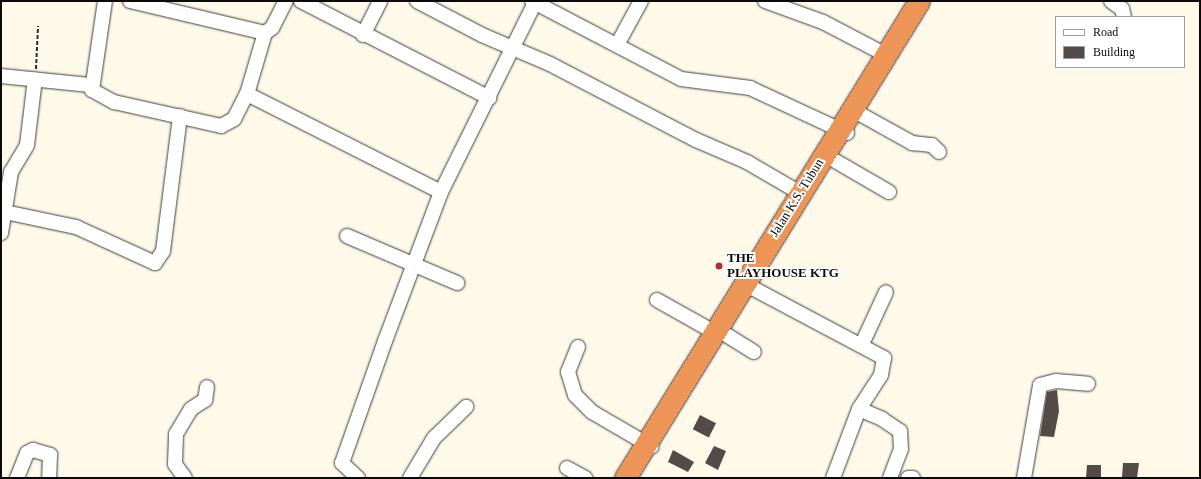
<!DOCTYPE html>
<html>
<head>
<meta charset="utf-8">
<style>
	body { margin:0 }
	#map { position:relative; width:1201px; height:479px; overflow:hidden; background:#fef9e8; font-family:"Times New Roman",serif }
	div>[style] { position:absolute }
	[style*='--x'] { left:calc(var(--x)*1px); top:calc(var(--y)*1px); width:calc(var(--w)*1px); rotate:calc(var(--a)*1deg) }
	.building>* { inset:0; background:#524b47; transform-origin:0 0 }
	.path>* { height:2px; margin-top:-1px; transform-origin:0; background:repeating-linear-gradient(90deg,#2c2c2c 0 4px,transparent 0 6px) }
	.roads { filter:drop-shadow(0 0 1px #3d3d3d) drop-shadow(0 0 1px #3d3d3d) }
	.minor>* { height:14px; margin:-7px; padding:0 7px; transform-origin:7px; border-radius:7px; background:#fff }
	.highway>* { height:21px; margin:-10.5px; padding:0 10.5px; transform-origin:10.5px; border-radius:10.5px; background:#ed9557 }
	.dots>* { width:11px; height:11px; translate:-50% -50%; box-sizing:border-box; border:2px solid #fff; border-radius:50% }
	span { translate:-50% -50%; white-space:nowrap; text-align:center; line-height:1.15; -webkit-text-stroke:4px #fff; paint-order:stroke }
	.street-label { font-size:13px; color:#0a0a0a }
	.poi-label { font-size:13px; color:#0a0a0a; font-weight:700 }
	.left { translate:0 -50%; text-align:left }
	.frame { position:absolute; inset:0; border:2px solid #0a0a0a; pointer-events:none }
	.legend { position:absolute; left:1055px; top:16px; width:130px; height:52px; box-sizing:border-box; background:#fff; border:1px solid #9d9d9d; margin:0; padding:5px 7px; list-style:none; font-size:12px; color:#0a0a0a }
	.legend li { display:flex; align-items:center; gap:8px; height:20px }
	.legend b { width:20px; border:1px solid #9d9d9d }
</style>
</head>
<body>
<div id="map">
	<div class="building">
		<i style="clip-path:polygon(1057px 390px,1059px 411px,1054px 437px,1040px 436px,1047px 392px)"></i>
		<i style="left:700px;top:415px;width:18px;height:16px;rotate:27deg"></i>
		<i style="clip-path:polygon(714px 446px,726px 451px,718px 470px,705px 463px)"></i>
		<i style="clip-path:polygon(673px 450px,694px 462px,688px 472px,668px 462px)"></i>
		<i style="clip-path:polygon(1123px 463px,1139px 463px,1137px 478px,1122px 478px)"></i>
		<i style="clip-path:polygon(1087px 465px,1101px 465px,1101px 477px,1086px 478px)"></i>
	</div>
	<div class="path">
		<i style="--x:36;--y:69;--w:43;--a:-87.3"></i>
	</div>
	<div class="roads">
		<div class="minor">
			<i style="--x:130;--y:1;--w:139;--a:13.3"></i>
			<i style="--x:265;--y:33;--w:9;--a:-36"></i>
			<i style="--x:272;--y:28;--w:30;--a:-63"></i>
			<i style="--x:301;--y:1;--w:212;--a:27.2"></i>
			<i style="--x:417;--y:1;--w:73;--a:27.6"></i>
			<i style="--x:482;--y:35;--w:74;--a:23.1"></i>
			<i style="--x:550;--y:64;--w:165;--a:27.5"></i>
			<i style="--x:696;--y:140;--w:56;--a:23.3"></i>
			<i style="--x:747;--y:162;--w:61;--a:30.3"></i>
			<i style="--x:532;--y:1;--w:168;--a:27.6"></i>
			<i style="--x:681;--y:79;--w:70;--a:7.4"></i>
			<i style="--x:750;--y:88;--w:107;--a:24.9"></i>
			<i style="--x:765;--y:1;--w:62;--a:19.9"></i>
			<i style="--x:823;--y:22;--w:71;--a:27.6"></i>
			<i style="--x:1111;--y:1;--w:14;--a:36"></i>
			<i style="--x:1122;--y:9;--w:8;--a:76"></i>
			<i style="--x:363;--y:35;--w:38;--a:-63"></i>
			<i style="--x:617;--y:45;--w:50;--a:-61.4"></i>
			<i style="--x:1;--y:76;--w:89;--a:5.8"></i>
			<i style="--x:90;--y:85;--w:5;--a:68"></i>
			<i style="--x:92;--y:90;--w:25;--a:29"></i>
			<i style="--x:114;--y:102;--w:110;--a:12.6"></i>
			<i style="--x:221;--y:126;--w:15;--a:-28"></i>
			<i style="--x:234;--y:119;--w:28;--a:-63"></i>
			<i style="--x:247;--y:94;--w:217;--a:26.8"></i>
			<i style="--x:92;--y:90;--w:90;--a:-81.7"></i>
			<i style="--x:247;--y:94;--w:64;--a:-73.6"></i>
			<i style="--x:860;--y:114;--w:60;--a:29.1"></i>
			<i style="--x:912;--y:143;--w:20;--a:6"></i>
			<i style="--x:932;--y:145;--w:10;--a:45"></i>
			<i style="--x:832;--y:159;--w:66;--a:30.1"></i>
			<i style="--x:5;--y:212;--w:73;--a:11.9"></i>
			<i style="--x:76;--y:227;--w:87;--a:24.5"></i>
			<i style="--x:155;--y:263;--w:14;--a:-56"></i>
			<i style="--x:163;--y:251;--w:136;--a:-82.8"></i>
			<i style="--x:1;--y:233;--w:62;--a:-80.7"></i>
			<i style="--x:11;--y:172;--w:31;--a:-59"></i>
			<i style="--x:27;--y:145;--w:66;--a:-83.1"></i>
			<i style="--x:347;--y:236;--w:120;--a:23.1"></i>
			<i style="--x:743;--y:283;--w:160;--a:28"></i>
			<i style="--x:884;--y:358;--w:17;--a:100"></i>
			<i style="--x:881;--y:375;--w:40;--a:122.9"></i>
			<i style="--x:859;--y:409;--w:74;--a:110.6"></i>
			<i style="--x:657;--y:300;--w:65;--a:29.3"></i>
			<i style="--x:725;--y:334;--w:34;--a:32"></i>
			<i style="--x:862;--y:344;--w:57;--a:-65.2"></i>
			<i style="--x:578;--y:347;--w:27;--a:112"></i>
			<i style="--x:568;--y:372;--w:24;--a:73"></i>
			<i style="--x:575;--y:395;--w:24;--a:45"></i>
			<i style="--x:592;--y:412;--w:69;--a:30.3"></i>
			<i style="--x:859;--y:409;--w:25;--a:23"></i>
			<i style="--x:882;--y:419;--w:22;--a:34"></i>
			<i style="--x:900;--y:431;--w:18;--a:87"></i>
			<i style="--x:901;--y:449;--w:31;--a:111"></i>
			<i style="--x:567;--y:468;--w:21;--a:29"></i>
			<i style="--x:17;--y:478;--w:27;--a:-68"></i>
			<i style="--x:27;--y:453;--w:7;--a:-27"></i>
			<i style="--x:33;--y:450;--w:18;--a:16"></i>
			<i style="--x:50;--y:455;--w:23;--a:92"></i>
			<i style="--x:185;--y:478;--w:17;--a:-126"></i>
			<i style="--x:175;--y:464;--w:30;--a:-88"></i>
			<i style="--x:176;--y:434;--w:29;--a:-59"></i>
			<i style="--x:191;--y:409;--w:17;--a:-33"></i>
			<i style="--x:205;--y:400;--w:13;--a:-81"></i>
			<i style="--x:358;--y:478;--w:22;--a:-137"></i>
			<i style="--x:342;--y:463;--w:129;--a:-70.6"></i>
			<i style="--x:385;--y:341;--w:159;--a:-69.4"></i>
			<i style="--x:441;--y:192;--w:211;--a:-63.6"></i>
			<i style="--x:410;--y:478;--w:47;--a:-59"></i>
			<i style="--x:434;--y:438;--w:45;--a:-44.1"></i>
			<i style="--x:908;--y:478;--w:5;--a:0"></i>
			<i style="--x:1024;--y:478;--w:94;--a:-80.2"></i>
			<i style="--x:1040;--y:385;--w:16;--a:-14"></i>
			<i style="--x:1056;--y:381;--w:32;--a:5"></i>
		</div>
		<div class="highway">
			<i style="--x:625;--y:478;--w:560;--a:-58.35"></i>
		</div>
	</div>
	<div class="dots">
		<i style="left:719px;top:266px;background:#b12a36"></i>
	</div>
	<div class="street-label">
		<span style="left:797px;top:198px;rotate:-58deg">Jalan K.S. Tubun</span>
	</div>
	<div class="poi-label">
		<span class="left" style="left:727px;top:266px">THE<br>PLAYHOUSE KTG</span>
	</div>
	<div class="frame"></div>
	<ul class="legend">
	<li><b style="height:5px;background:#fff"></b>Road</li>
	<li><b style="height:11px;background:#524b47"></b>Building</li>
	</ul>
</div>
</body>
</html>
